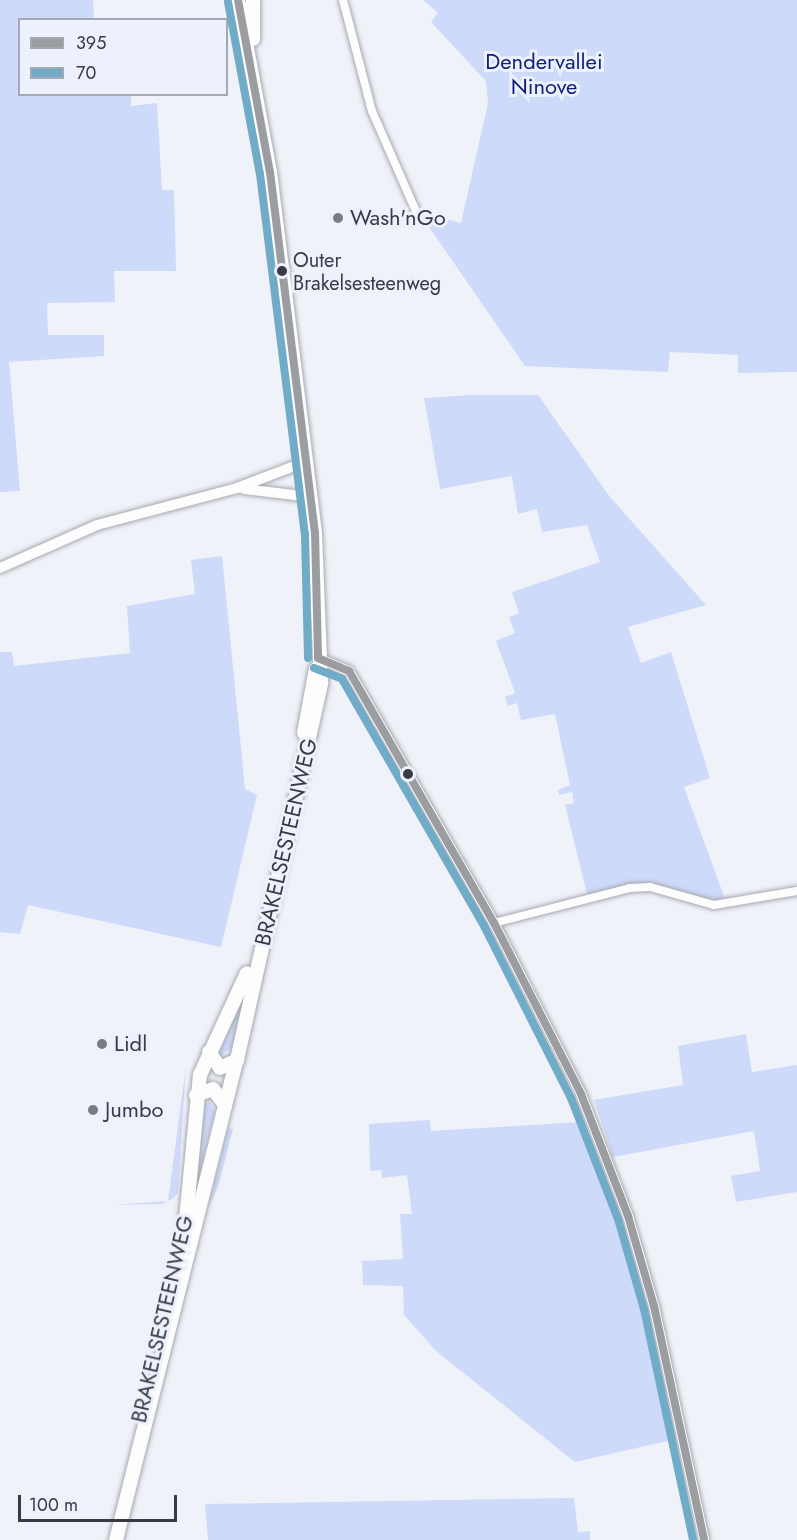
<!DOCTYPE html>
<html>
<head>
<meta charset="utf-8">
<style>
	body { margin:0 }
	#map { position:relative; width:797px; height:1540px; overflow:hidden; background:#f0f2f9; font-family:Jost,sans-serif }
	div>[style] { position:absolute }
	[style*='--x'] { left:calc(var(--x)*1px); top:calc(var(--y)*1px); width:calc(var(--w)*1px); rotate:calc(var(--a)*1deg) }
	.green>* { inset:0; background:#cedafa }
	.roads { filter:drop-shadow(0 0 2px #a7a9af) drop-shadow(0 0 2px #a7a9af) }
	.minor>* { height:8px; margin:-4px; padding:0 4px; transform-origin:4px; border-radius:4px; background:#fdfdfe }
	.tertiary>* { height:10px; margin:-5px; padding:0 5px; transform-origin:5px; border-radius:5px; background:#fdfdfe }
	.primary>* { height:14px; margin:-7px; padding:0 7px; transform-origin:7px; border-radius:7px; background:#fdfdfe }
	.bus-1>* { height:8px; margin:-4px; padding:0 4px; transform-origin:4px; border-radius:4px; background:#9b9da0 }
	.bus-2>* { height:8px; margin:-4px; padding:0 4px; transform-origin:4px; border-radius:4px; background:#70abc8 }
	.dots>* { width:16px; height:16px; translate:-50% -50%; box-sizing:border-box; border:3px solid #ecf1fd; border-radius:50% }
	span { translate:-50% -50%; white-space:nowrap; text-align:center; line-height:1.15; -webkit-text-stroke:6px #ecf1fd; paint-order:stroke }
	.bus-label { font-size:20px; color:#373b42 }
	.left { translate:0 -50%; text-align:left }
	.park-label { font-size:22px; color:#101d79 }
	.poi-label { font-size:22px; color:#373b42 }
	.street-label { font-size:22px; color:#373b42 }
	.legend { position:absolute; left:18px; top:18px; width:210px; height:78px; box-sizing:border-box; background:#ecf1fd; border:2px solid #a4a8b2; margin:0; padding:8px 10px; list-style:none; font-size:18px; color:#373b42 }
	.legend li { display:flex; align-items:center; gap:12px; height:30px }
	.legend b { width:30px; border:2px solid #a4a8b2 }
	.scale { position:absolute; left:18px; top:1495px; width:159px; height:27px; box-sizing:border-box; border:3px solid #373b42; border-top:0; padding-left:8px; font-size:18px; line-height:21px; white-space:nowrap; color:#373b42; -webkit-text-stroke:4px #ecf1fd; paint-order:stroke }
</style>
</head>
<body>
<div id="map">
	<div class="green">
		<i style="clip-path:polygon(0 0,93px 0,94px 19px,20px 20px,20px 94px,131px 95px,131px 106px,157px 103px,162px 190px,174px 190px,176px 271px,114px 271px,115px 302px,47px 303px,48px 335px,104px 335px,104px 356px,9px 362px,20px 491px,0 492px)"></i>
		<i style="clip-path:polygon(423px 0,797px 0,797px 372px,738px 373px,738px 355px,670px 352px,668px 372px,525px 366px,418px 211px,461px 223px,488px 103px,486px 81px,431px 22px,438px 13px)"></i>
		<i style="clip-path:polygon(472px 395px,538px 395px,610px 497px,706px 605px,628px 627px,641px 663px,671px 652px,710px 778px,684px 787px,725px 899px,712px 901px,651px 882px,587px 894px,565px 805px,574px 803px,572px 792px,559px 795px,558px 790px,570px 785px,555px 714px,521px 720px,517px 703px,508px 706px,505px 697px,515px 693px,496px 641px,515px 633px,509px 617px,519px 613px,512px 592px,600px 562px,587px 525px,542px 532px,537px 509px,518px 514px,512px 476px,440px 489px,424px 398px)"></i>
		<i style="clip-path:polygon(222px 556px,245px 789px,257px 795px,221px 947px,28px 905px,20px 934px,0 932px,0 652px,12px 652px,14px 666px,130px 653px,127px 606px,195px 594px,191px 560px)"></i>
		<i style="clip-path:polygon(246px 994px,233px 1047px,220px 1056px,217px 1050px)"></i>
		<i style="clip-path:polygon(746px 1034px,752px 1072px,797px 1065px,797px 1192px,736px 1202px,731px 1176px,760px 1171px,754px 1131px,613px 1157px,594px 1100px,683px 1085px,678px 1046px)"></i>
		<i style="clip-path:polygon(186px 1066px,178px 1193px,172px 1199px,162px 1204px,113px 1205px,168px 1201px)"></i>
		<i style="clip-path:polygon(209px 1102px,215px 1111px,194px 1196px,200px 1104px)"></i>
		<i style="clip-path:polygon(430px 1120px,431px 1131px,581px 1122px,649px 1310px,676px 1439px,575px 1462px,436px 1351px,404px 1315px,403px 1286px,363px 1285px,362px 1261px,403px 1259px,400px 1214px,412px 1214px,407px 1175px,382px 1178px,381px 1170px,370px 1171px,369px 1124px)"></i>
		<i style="clip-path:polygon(228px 1128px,233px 1129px,218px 1187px,208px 1208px)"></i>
		<i style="clip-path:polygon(574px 1498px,578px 1532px,590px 1531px,590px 1540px,208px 1540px,205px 1504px)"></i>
	</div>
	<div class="roads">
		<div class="minor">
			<i style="--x:343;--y:0;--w:115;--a:75.4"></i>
			<i style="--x:372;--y:111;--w:115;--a:66.3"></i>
			<i style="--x:494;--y:923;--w:140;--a:-14.4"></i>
			<i style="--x:630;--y:888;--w:20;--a:-3"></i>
			<i style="--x:650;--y:887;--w:66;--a:15.7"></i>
			<i style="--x:714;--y:905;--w:84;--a:-9.6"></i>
		</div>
		<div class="tertiary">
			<i style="--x:244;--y:489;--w:66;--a:6.9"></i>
			<i style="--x:0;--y:568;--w:106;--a:-23.9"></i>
			<i style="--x:97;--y:525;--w:145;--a:-14.8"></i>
			<i style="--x:237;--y:488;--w:73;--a:-20.9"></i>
			<i style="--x:318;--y:658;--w:34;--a:23"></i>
			<i style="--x:349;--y:671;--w:291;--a:60.1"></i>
			<i style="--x:494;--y:923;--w:192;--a:63"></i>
			<i style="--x:581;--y:1094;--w:131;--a:68.9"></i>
			<i style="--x:628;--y:1216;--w:94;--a:73.9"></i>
			<i style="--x:654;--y:1306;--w:239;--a:77.9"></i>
		</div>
		<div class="primary">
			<i style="--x:253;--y:0;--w:39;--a:90"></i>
			<i style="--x:304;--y:733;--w:65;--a:-79.4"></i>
			<i style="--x:209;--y:1052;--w:19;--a:55"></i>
			<i style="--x:220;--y:1068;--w:19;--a:-25"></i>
			<i style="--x:196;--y:1095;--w:18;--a:-19"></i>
			<i style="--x:213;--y:1089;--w:20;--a:53"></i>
			<i style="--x:185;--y:1230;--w:156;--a:-84.5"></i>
			<i style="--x:200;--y:1075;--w:112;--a:-65.3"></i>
			<i style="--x:116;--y:1540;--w:495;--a:-75.9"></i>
			<i style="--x:237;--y:1060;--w:386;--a:-77.4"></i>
			<i style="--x:321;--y:683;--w:150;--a:-92.3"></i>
			<i style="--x:315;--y:533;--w:364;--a:-97.1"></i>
			<i style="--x:270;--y:172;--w:175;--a:-100.5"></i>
		</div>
	</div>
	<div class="bus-1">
		<i style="--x:238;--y:0;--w:175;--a:79.5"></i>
		<i style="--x:270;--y:172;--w:364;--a:82.9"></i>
		<i style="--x:315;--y:533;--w:125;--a:88.6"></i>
		<i style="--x:318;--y:658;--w:34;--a:23"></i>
		<i style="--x:349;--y:671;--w:291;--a:60.1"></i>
		<i style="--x:494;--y:923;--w:192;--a:63"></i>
		<i style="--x:581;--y:1094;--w:131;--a:68.9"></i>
		<i style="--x:628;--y:1216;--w:94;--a:73.9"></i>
		<i style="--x:654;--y:1306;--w:239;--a:77.9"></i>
	</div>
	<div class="bus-2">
		<i style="--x:228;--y:2;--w:175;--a:79.5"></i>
		<i style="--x:260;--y:174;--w:363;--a:82.9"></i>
		<i style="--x:305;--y:534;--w:124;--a:88.6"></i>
		<i style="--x:314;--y:668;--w:30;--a:21"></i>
		<i style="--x:342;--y:679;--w:287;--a:60.1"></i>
		<i style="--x:485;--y:928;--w:191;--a:63.2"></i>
		<i style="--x:571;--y:1098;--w:130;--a:68.8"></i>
		<i style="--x:618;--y:1219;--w:94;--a:73.9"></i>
		<i style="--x:644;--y:1309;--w:236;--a:78"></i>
	</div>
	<div class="dots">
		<i style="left:338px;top:218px;background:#787b82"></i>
		<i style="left:282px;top:271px;background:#373b42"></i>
		<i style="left:408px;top:774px;background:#373b42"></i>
		<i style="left:102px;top:1044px;background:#787b82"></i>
		<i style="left:93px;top:1110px;background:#787b82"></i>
	</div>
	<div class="bus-label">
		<span class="left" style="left:293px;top:272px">Outer<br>Brakelsesteenweg</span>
	</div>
	<div class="park-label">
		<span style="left:544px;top:74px">Dendervallei<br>Ninove</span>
	</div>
	<div class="poi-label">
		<span class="left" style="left:350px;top:218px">Wash'nGo</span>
		<span class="left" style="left:114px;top:1044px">Lidl</span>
		<span class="left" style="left:105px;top:1110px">Jumbo</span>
	</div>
	<div class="street-label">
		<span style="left:286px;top:842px;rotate:-77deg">BRAKELSESTEENWEG</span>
		<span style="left:162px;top:1319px;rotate:-77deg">BRAKELSESTEENWEG</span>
	</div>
	<ul class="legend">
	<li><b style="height:8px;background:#9b9da0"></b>395</li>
	<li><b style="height:8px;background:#70abc8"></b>70</li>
	</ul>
	<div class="scale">100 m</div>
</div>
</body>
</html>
